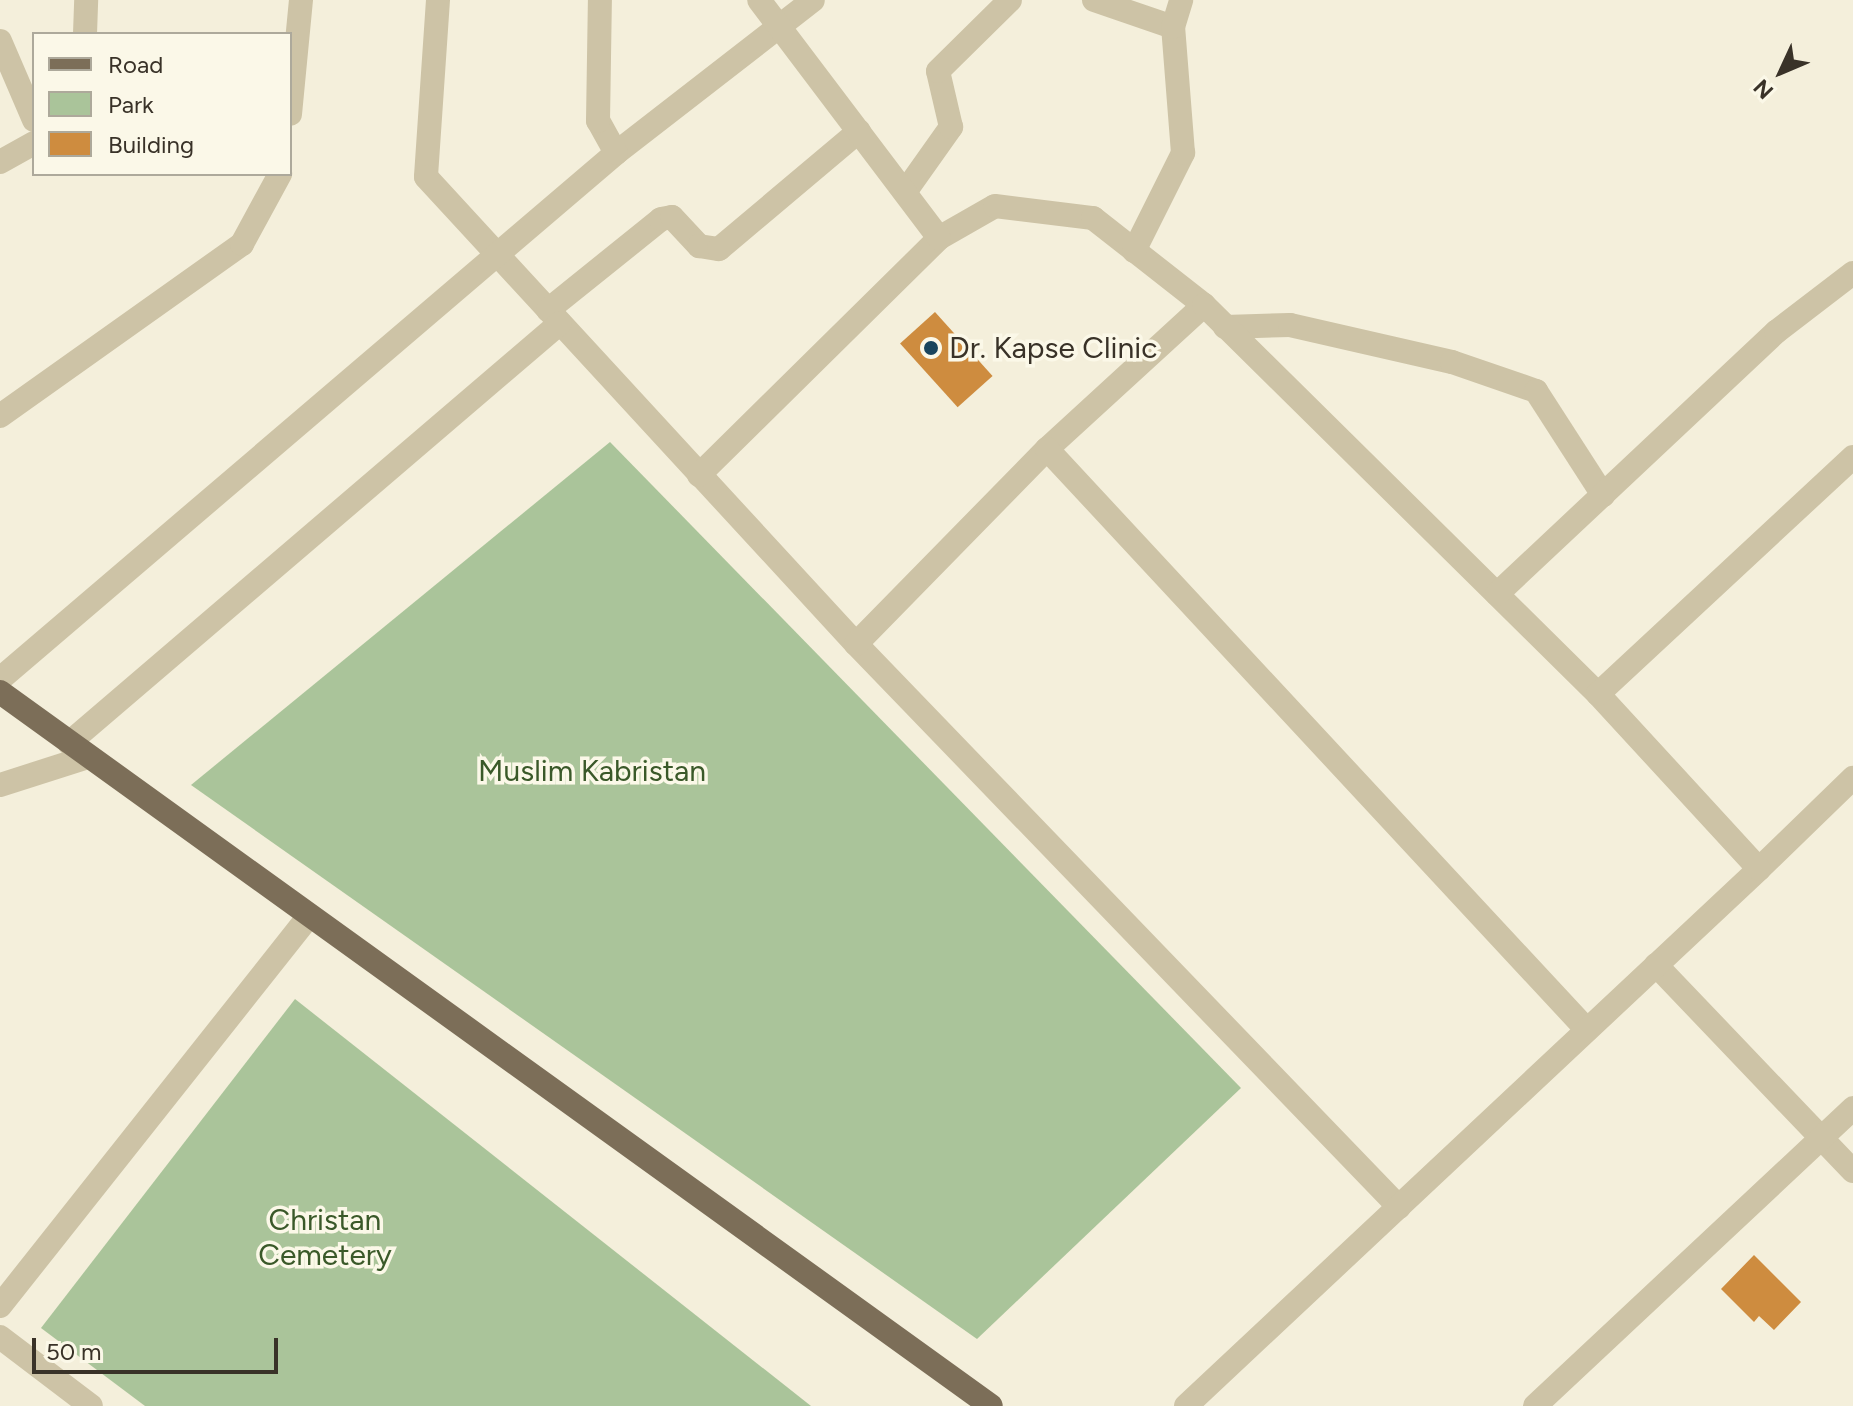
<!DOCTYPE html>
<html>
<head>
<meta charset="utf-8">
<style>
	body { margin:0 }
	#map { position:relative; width:1853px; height:1406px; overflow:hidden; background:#f4efdb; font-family:Figtree,sans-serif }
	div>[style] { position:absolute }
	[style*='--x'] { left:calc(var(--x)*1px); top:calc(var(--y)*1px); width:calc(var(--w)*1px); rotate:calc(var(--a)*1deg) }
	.green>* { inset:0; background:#aac49a }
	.building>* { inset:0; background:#ce8c3f; transform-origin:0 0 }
	.minor>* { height:24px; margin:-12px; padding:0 12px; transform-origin:12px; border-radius:12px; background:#cdc3a6 }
	.major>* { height:24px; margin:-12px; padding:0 12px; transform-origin:12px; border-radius:12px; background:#7c6e58 }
	.dots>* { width:22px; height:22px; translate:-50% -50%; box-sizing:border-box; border:4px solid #fbf8e8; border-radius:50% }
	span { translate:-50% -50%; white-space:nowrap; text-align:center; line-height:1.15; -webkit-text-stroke:7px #fbf8e8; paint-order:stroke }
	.poi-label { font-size:30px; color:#393228 }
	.left { translate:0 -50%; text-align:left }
	.park-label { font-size:30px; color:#3a5929 }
	.legend { position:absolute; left:32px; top:32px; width:260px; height:144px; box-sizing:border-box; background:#fbf8e8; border:2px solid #ada99b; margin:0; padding:10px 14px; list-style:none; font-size:24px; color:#393228 }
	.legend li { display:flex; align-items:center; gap:16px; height:40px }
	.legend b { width:40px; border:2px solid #ada99b }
	.north { position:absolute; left:1741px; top:32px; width:80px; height:80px; -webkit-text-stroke:6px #fbf8e8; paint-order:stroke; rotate:226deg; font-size:22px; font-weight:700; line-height:32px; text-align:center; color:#393228 }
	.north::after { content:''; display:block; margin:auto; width:28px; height:36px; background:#393228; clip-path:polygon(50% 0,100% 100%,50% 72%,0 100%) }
	.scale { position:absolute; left:32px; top:1338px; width:246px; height:36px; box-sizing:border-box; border:4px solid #393228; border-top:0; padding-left:10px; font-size:24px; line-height:28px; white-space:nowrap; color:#393228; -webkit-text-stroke:6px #fbf8e8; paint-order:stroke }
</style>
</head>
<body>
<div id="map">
	<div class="green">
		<i style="clip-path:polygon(610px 442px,1241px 1088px,977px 1339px,191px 785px)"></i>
		<i style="clip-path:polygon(295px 999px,811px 1406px,145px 1406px,41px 1328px)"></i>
	</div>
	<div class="building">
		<i style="left:935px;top:312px;width:86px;height:47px;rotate:48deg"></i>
		<i style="clip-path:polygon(1754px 1255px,1801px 1302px,1774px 1330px,1759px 1316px,1754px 1322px,1721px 1289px)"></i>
	</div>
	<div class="minor">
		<i style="--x:438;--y:0;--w:177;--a:93.9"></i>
		<i style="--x:426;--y:177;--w:635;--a:47.36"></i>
		<i style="--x:1094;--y:0;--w:83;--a:18.9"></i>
		<i style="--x:85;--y:34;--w:34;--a:-88"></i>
		<i style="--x:0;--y:41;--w:86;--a:66.7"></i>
		<i style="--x:290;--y:114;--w:115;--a:-84.5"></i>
		<i style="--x:616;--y:153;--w:249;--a:-37.8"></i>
		<i style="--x:0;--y:162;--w:39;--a:-29"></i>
		<i style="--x:905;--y:192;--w:80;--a:-54.7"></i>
		<i style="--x:951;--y:127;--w:57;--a:-103.1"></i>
		<i style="--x:938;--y:71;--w:101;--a:-44.6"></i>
		<i style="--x:939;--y:238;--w:64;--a:-29.7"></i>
		<i style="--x:995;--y:206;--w:99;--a:7"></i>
		<i style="--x:1093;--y:218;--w:141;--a:38.1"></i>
		<i style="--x:1134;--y:251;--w:110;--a:-63.4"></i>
		<i style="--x:1183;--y:153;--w:126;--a:-94.5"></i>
		<i style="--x:1173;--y:27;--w:28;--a:-73"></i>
		<i style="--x:548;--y:310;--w:145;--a:-38.8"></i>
		<i style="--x:661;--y:219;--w:11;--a:-10"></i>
		<i style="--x:672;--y:217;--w:40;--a:47"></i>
		<i style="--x:699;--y:246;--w:20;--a:9"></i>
		<i style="--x:719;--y:249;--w:183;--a:-40.1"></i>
		<i style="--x:1225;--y:327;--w:65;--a:-1.8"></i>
		<i style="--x:1290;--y:325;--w:166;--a:12.9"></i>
		<i style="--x:1452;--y:362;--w:89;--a:19"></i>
		<i style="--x:1536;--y:391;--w:124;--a:57.2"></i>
		<i style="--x:0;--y:416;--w:297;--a:-35.4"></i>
		<i style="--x:242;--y:244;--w:80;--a:-61.5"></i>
		<i style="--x:1047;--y:449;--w:213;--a:-42.5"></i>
		<i style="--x:1204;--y:305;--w:554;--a:44.63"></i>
		<i style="--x:699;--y:475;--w:337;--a:-44.6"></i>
		<i style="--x:939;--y:238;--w:298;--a:-127.1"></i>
		<i style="--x:1497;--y:594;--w:383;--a:-43.2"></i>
		<i style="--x:1776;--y:332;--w:97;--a:-37.5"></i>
		<i style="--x:0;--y:679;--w:810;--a:-40.49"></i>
		<i style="--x:616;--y:153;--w:37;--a:-119"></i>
		<i style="--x:598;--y:121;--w:121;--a:-89.1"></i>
		<i style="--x:69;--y:743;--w:646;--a:-40.54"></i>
		<i style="--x:0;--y:785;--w:92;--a:-17.7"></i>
		<i style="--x:1759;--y:869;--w:131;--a:-44.1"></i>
		<i style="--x:1656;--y:965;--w:285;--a:46.3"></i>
		<i style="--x:1399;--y:1207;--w:782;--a:-133.96"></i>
		<i style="--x:856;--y:644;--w:273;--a:-45.6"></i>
		<i style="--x:1047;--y:449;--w:793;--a:47.09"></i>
		<i style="--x:0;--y:1306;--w:495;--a:-51.6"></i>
		<i style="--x:0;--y:1337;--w:114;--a:37.2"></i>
		<i style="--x:1186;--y:1406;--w:785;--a:-43.14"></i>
		<i style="--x:1759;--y:869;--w:238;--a:-132.6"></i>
		<i style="--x:1598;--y:694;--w:348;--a:-42.9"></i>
		<i style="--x:1535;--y:1406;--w:436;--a:-43.1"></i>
	</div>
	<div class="major">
		<i style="--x:0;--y:692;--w:1221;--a:35.77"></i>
	</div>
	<div class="dots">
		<i style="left:931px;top:348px;background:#1a455d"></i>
	</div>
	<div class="poi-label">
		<span class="left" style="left:949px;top:348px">Dr. Kapse Clinic</span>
	</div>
	<div class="park-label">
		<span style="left:592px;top:771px">Muslim Kabristan</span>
		<span style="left:325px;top:1237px">Christan<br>Cemetery</span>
	</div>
	<ul class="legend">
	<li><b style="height:10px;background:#7c6e58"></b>Road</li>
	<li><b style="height:22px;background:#aac49a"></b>Park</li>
	<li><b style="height:22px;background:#ce8c3f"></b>Building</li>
	</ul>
	<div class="north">N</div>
	<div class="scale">50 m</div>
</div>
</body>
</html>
